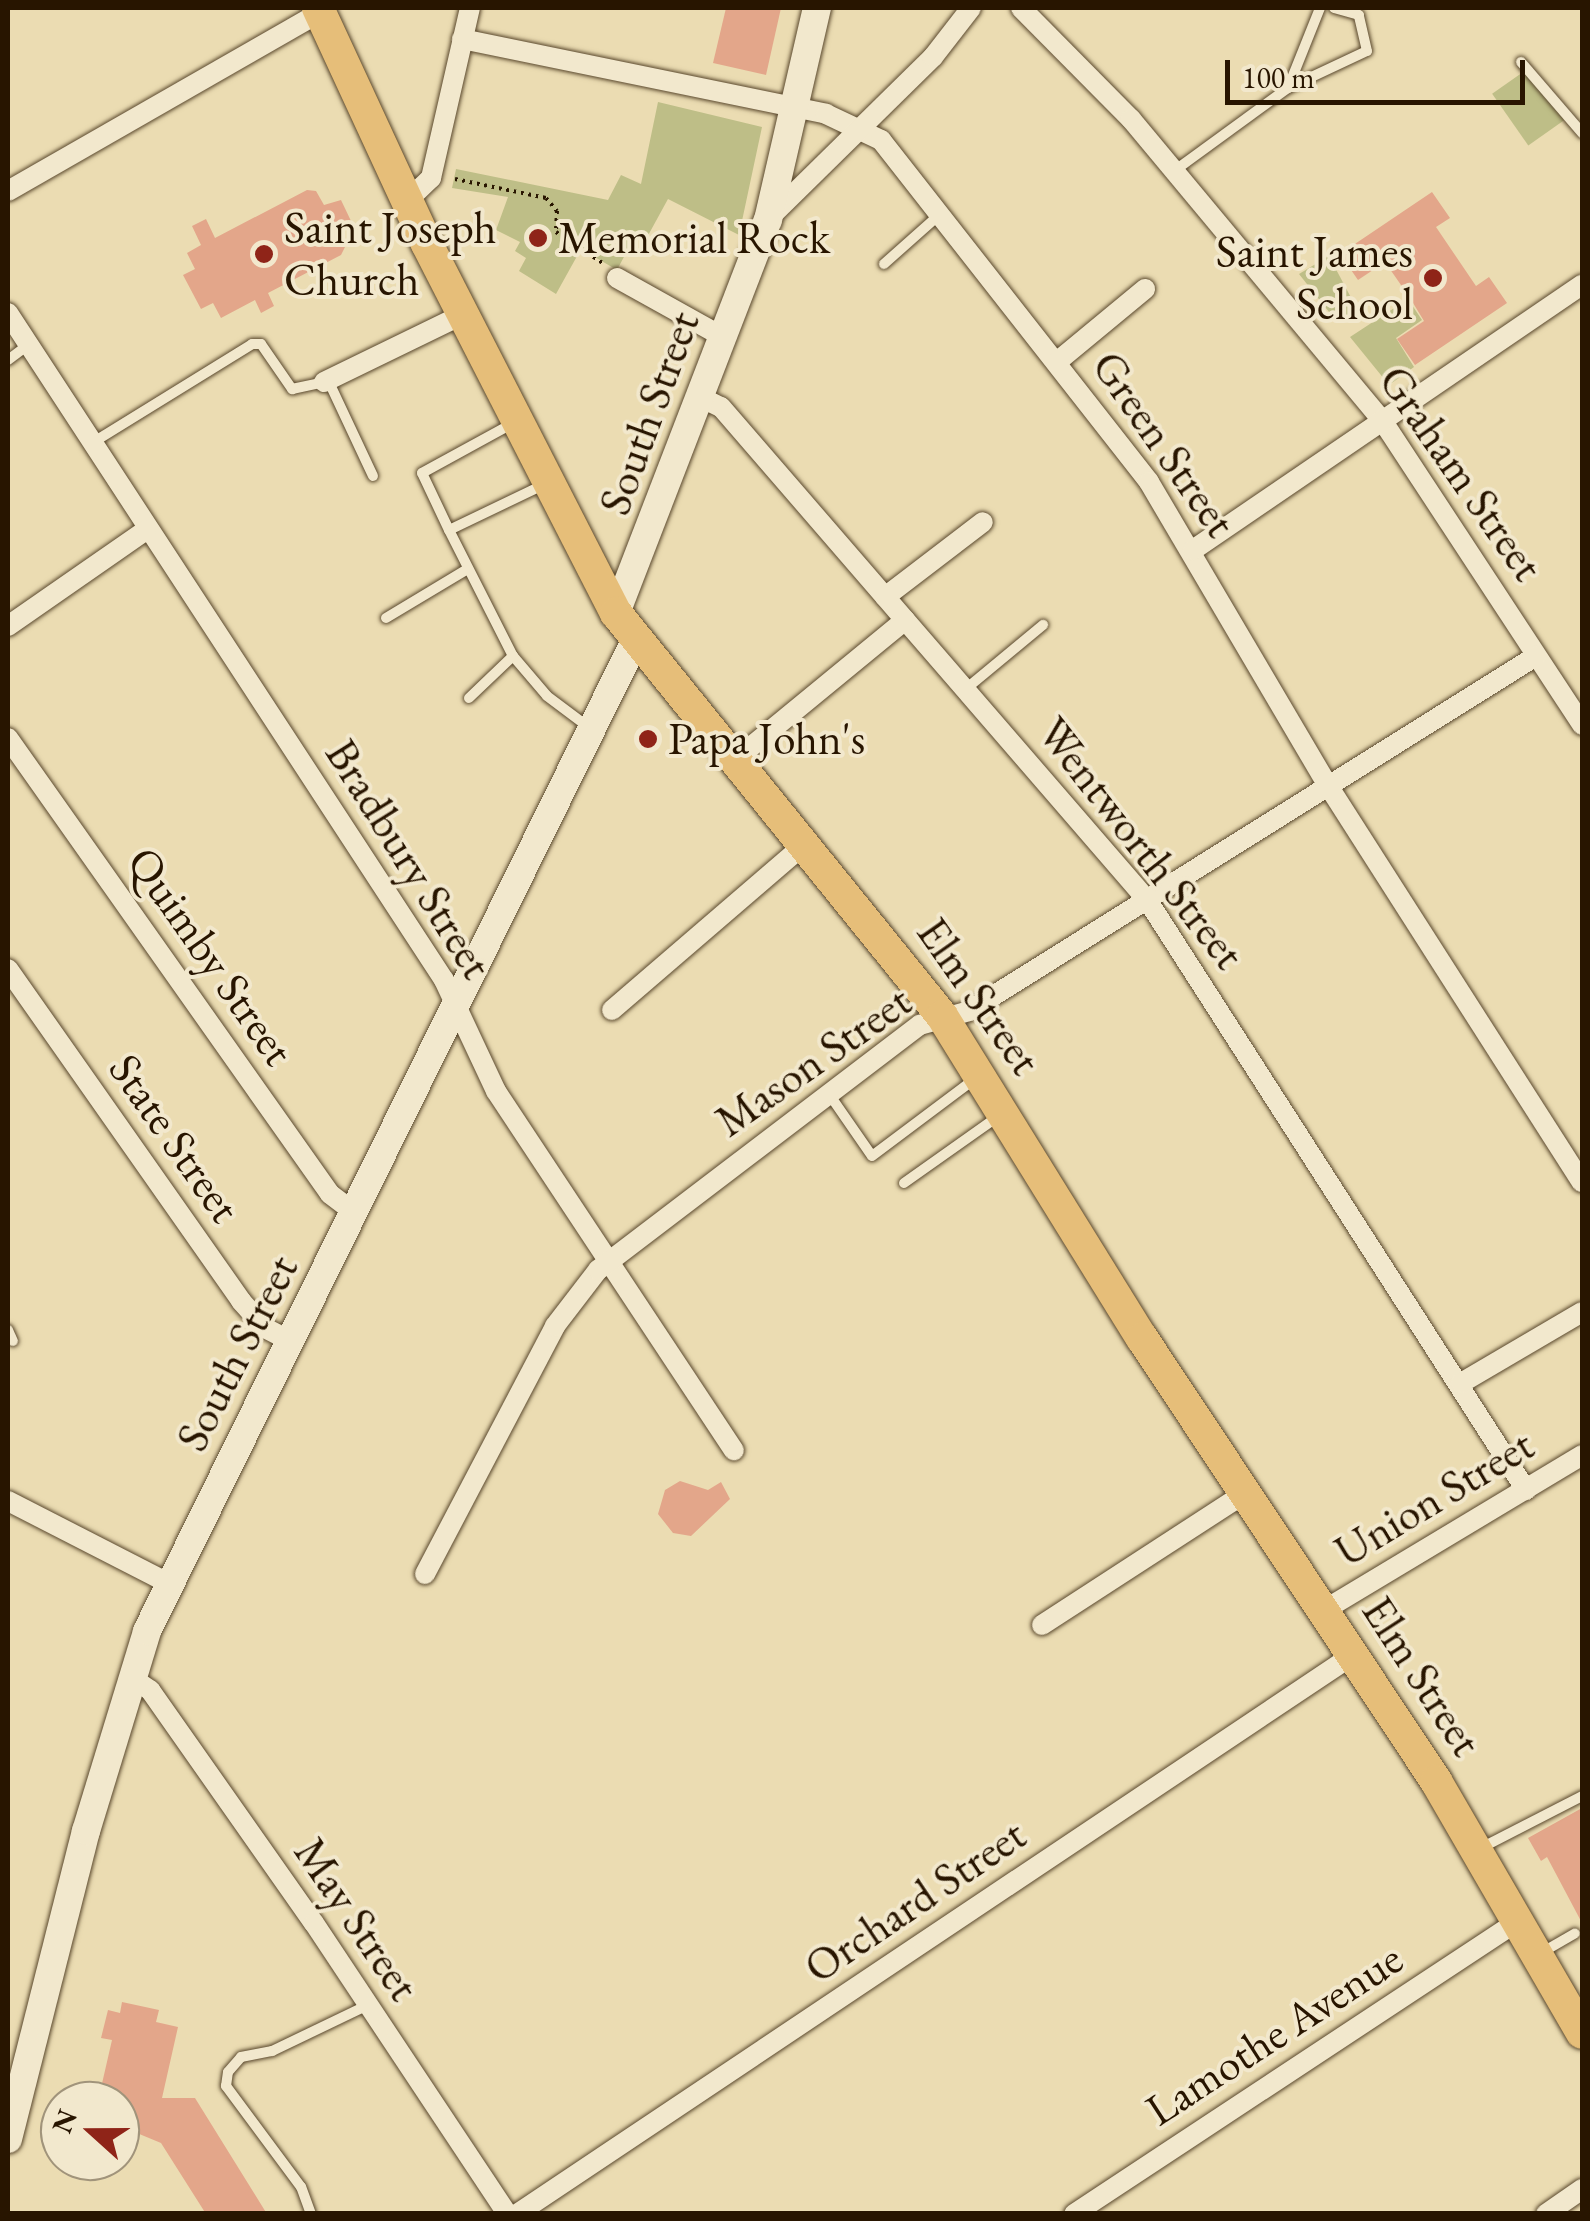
<!DOCTYPE html>
<html>
<head>
<meta charset="utf-8">
<style>
	body { margin:0 }
	#map { position:relative; width:1590px; height:2221px; overflow:hidden; background:#ebdcb2; font-family:"EB Garamond",serif }
	div>[style] { position:absolute }
	[style*='--x'] { left:calc(var(--x)*1px); top:calc(var(--y)*1px); width:calc(var(--w)*1px); rotate:calc(var(--a)*1deg) }
	.green>* { inset:0; background:#bebe87; transform-origin:0 0 }
	.building>* { inset:0; background:#e3a68a }
	.path>* { height:4px; margin-top:-2px; transform-origin:0; background:repeating-linear-gradient(90deg,#281500 0 2.5px,transparent 0 7.5px) }
	.roads { filter:drop-shadow(0 0 2px #59472c) drop-shadow(0 0 2px #59472c) }
	.lane>* { height:10px; margin:-5px; padding:0 5px; transform-origin:5px; border-radius:5px; background:#f2e8cd }
	.street>* { height:20px; margin:-10px; padding:0 10px; transform-origin:10px; border-radius:10px; background:#f2e8cd }
	.secondary>* { height:28px; margin:-14px; padding:0 14px; transform-origin:14px; border-radius:14px; background:#f2e8cd }
	.primary>* { height:32px; margin:-16px; padding:0 16px; transform-origin:16px; border-radius:16px; background:#e6be79 }
	.dots>* { width:28px; height:28px; translate:-50% -50%; box-sizing:border-box; border:5px solid #f2e8cd; border-radius:50% }
	span { translate:-50% -50%; white-space:nowrap; text-align:center; line-height:1.15; -webkit-text-stroke:8px #f2e8cd; paint-order:stroke }
	.poi-label { font-size:45px; color:#281500 }
	.left { translate:0 -50%; text-align:left }
	.right { translate:-100% -50%; text-align:right }
	.street-label { font-size:45px; color:#281500 }
	.frame { position:absolute; inset:0; border:10px solid #281500; pointer-events:none }
	.north { position:absolute; left:40px; top:2081px; width:100px; height:100px; box-sizing:border-box; background:#f2e8cd; border:2px solid #a1947b; border-radius:50%; rotate:291deg; font-size:28px; font-weight:700; line-height:40px; text-align:center; color:#281500 }
	.north::after { content:''; display:block; margin:auto; width:35px; height:45px; background:#8f2418; clip-path:polygon(50% 0,100% 100%,50% 72%,0 100%) }
	.scale { position:absolute; left:1225px; top:60px; width:300px; height:45px; box-sizing:border-box; border:5px solid #281500; border-top:0; padding-left:12px; font-size:30px; line-height:35px; white-space:nowrap; color:#281500; -webkit-text-stroke:8px #f2e8cd; paint-order:stroke }
</style>
</head>
<body>
<div id="map">
	<div class="green">
		<i style="left:1529px;top:68px;width:63px;height:45px;rotate:55deg"></i>
		<i style="clip-path:polygon(658px 102px,762px 127px,739px 235px,668px 199px,645px 241px,635px 236px,617px 270px,581px 249px,556px 294px,519px 271px,526px 258px,515px 251px,520px 242px,496px 230px,508px 197px,452px 188px,456px 169px,608px 200px,621px 175px,641px 184px)"></i>
		<i style="clip-path:polygon(1329px 256px,1357px 309px,1337px 322px,1299px 274px)"></i>
		<i style="clip-path:polygon(1408px 299px,1422px 320px,1396px 338px,1414px 367px,1389px 385px,1350px 337px)"></i>
	</div>
	<div class="building">
		<i style="clip-path:polygon(726px 8px,781px 8px,766px 75px,713px 63px)"></i>
		<i style="clip-path:polygon(307px 190px,316px 191px,324px 205px,341px 200px,351px 221px,337px 233px,345px 247px,341px 255px,268px 293px,274px 306px,261px 313px,255px 300px,221px 318px,213px 303px,201px 309px,183px 275px,195px 269px,187px 253px,201px 245px,192px 226px,206px 219px,215px 238px)"></i>
		<i style="clip-path:polygon(1432px 192px,1450px 218px,1436px 227px,1476px 286px,1489px 277px,1507px 303px,1415px 365px,1397px 339px,1424px 321px,1410px 298px,1385px 262px,1358px 280px,1340px 254px)"></i>
		<i style="clip-path:polygon(680px 1481px,708px 1490px,721px 1482px,730px 1499px,691px 1536px,673px 1533px,658px 1514px,665px 1490px)"></i>
		<i style="clip-path:polygon(1582px 1808px,1582px 1923px,1547px 1857px,1541px 1861px,1528px 1838px)"></i>
		<i style="clip-path:polygon(122px 2002px,159px 2010px,156px 2022px,178px 2027px,162px 2098px,195px 2098px,267px 2214px,206px 2214px,161px 2143px,120px 2126px,120px 2101px,98px 2101px,112px 2040px,101px 2038px,108px 2010px,120px 2013px)"></i>
	</div>
	<div class="path">
		<i style="--x:455;--y:179;--w:93;--a:11.8"></i>
		<i style="--x:546;--y:198;--w:17;--a:50"></i>
		<i style="--x:557;--y:211;--w:21;--a:93"></i>
		<i style="--x:556;--y:232;--w:58;--a:33.7"></i>
	</div>
	<div class="roads">
		<div class="lane">
			<i style="--x:1521;--y:62;--w:94;--a:49.3"></i>
			<i style="--x:1288;--y:88;--w:86;--a:-68.2"></i>
			<i style="--x:1174;--y:171;--w:141;--a:-36.1"></i>
			<i style="--x:1288;--y:88;--w:87;--a:-25.1"></i>
			<i style="--x:1367;--y:51;--w:37;--a:-103"></i>
			<i style="--x:1359;--y:15;--w:26;--a:-164"></i>
			<i style="--x:884;--y:264;--w:74;--a:-41.7"></i>
			<i style="--x:8;--y:360;--w:25;--a:-37"></i>
			<i style="--x:328;--y:380;--w:106;--a:64.9"></i>
			<i style="--x:92;--y:443;--w:188;--a:-31.7"></i>
			<i style="--x:252;--y:344;--w:9;--a:0"></i>
			<i style="--x:261;--y:344;--w:55;--a:55.4"></i>
			<i style="--x:292;--y:389;--w:33;--a:-12"></i>
			<i style="--x:543;--y:485;--w:104;--a:154.4"></i>
			<i style="--x:449;--y:530;--w:141;--a:63.1"></i>
			<i style="--x:513;--y:656;--w:52;--a:49.6"></i>
			<i style="--x:547;--y:696;--w:55;--a:36.9"></i>
			<i style="--x:449;--y:530;--w:63;--a:-115.3"></i>
			<i style="--x:422;--y:473;--w:106;--a:-28.7"></i>
			<i style="--x:386;--y:618;--w:93;--a:-31"></i>
			<i style="--x:967;--y:688;--w:99;--a:-39.7"></i>
			<i style="--x:469;--y:698;--w:61;--a:-43.7"></i>
			<i style="--x:829;--y:1094;--w:75;--a:55.3"></i>
			<i style="--x:872;--y:1156;--w:130;--a:-36.9"></i>
			<i style="--x:904;--y:1183;--w:118;--a:-35.3"></i>
			<i style="--x:8;--y:1330;--w:12;--a:66"></i>
			<i style="--x:1481;--y:1848;--w:114;--a:-27.2"></i>
			<i style="--x:1541;--y:1953;--w:39;--a:-30"></i>
			<i style="--x:311;--y:2214;--w:29;--a:-110"></i>
			<i style="--x:301;--y:2187;--w:126;--a:-126.6"></i>
			<i style="--x:226;--y:2086;--w:14;--a:-82"></i>
			<i style="--x:228;--y:2072;--w:20;--a:-49"></i>
			<i style="--x:241;--y:2057;--w:32;--a:-11"></i>
			<i style="--x:272;--y:2051;--w:106;--a:-25.6"></i>
		</div>
		<div class="street">
			<i style="--x:1021;--y:8;--w:156;--a:45.3"></i>
			<i style="--x:1131;--y:119;--w:392;--a:50.2"></i>
			<i style="--x:1382;--y:420;--w:365;--a:56.7"></i>
			<i style="--x:462;--y:39;--w:372;--a:11.6"></i>
			<i style="--x:826;--y:114;--w:61;--a:25.3"></i>
			<i style="--x:881;--y:140;--w:434;--a:51.9"></i>
			<i style="--x:1149;--y:482;--w:354;--a:59.5"></i>
			<i style="--x:1329;--y:787;--w:469;--a:57.4"></i>
			<i style="--x:8;--y:191;--w:361;--a:-29.8"></i>
			<i style="--x:406;--y:202;--w:35;--a:-44"></i>
			<i style="--x:431;--y:178;--w:174;--a:-77.1"></i>
			<i style="--x:769;--y:218;--w:230;--a:-44.5"></i>
			<i style="--x:933;--y:57;--w:62;--a:-52.2"></i>
			<i style="--x:617;--y:278;--w:119;--a:29.1"></i>
			<i style="--x:8;--y:313;--w:797;--a:56.83"></i>
			<i style="--x:444;--y:980;--w:123;--a:64.9"></i>
			<i style="--x:496;--y:1091;--w:431;--a:56.5"></i>
			<i style="--x:1058;--y:361;--w:113;--a:-39.6"></i>
			<i style="--x:324;--y:382;--w:156;--a:-25.9"></i>
			<i style="--x:698;--y:396;--w:25;--a:26"></i>
			<i style="--x:721;--y:407;--w:653;--a:49.16"></i>
			<i style="--x:1148;--y:901;--w:700;--a:57.31"></i>
			<i style="--x:1193;--y:550;--w:471;--a:-34.3"></i>
			<i style="--x:885;--y:597;--w:123;--a:-37.4"></i>
			<i style="--x:8;--y:626;--w:168;--a:-34.8"></i>
			<i style="--x:8;--y:738;--w:558;--a:54.77"></i>
			<i style="--x:330;--y:1194;--w:31;--a:37"></i>
			<i style="--x:736;--y:759;--w:219;--a:-39.4"></i>
			<i style="--x:8;--y:969;--w:406;--a:54.9"></i>
			<i style="--x:241;--y:1301;--w:36;--a:48"></i>
			<i style="--x:265;--y:1328;--w:27;--a:27"></i>
			<i style="--x:612;--y:1010;--w:256;--a:-40.7"></i>
			<i style="--x:1461;--y:1383;--w:140;--a:-30.4"></i>
			<i style="--x:8;--y:1501;--w:180;--a:27.1"></i>
			<i style="--x:425;--y:1574;--w:280;--a:-62.3"></i>
			<i style="--x:555;--y:1326;--w:71;--a:-52.5"></i>
			<i style="--x:598;--y:1270;--w:405;--a:-37.3"></i>
			<i style="--x:920;--y:1025;--w:51;--a:-15.9"></i>
			<i style="--x:969;--y:1011;--w:669;--a:-32.05"></i>
			<i style="--x:1326;--y:1609;--w:299;--a:-31"></i>
			<i style="--x:1042;--y:1625;--w:242;--a:-33"></i>
			<i style="--x:132;--y:1678;--w:22;--a:34"></i>
			<i style="--x:150;--y:1690;--w:285;--a:54.9"></i>
			<i style="--x:314;--y:1923;--w:349;--a:56.4"></i>
			<i style="--x:517;--y:2214;--w:1009;--a:-33.77"></i>
			<i style="--x:1074;--y:2214;--w:532;--a:-33.42"></i>
			<i style="--x:1546;--y:2214;--w:44;--a:-34.8"></i>
		</div>
		<div class="secondary">
			<i style="--x:616;--y:613;--w:421;--a:-68.9"></i>
			<i style="--x:768;--y:220;--w:218;--a:-77"></i>
			<i style="--x:8;--y:2139;--w:318;--a:-75.8"></i>
			<i style="--x:86;--y:1831;--w:209;--a:-73"></i>
			<i style="--x:147;--y:1631;--w:1104;--a:-63.76"></i>
		</div>
		<div class="primary">
			<i style="--x:318;--y:8;--w:260;--a:65.2"></i>
			<i style="--x:427;--y:244;--w:415;--a:62.9"></i>
			<i style="--x:616;--y:613;--w:518;--a:51.03"></i>
			<i style="--x:942;--y:1016;--w:379;--a:58.2"></i>
			<i style="--x:1142;--y:1338;--w:532;--a:56.43"></i>
			<i style="--x:1436;--y:1781;--w:291;--a:59.9"></i>
		</div>
	</div>
	<div class="dots">
		<i style="left:538px;top:238px;background:#8f2418"></i>
		<i style="left:264px;top:254px;background:#8f2418"></i>
		<i style="left:1433px;top:278px;background:#8f2418"></i>
		<i style="left:648px;top:739px;background:#8f2418"></i>
	</div>
	<div class="poi-label">
		<span class="left" style="left:284px;top:254px">Saint Joseph<br>Church</span>
		<span class="left" style="left:558px;top:238px">Memorial Rock</span>
		<span class="right" style="left:1413px;top:278px">Saint James<br>School</span>
		<span class="left" style="left:668px;top:739px">Papa John's</span>
	</div>
	<div class="street-label">
		<span style="left:649px;top:413px;rotate:-70deg">South Street</span>
		<span style="left:1164px;top:444px;rotate:55deg">Green Street</span>
		<span style="left:1461px;top:473px;rotate:55deg">Graham Street</span>
		<span style="left:1141px;top:843px;rotate:52deg">Wentworth Street</span>
		<span style="left:409px;top:859px;rotate:58deg">Bradbury Street</span>
		<span style="left:211px;top:956px;rotate:55deg">Quimby Street</span>
		<span style="left:979px;top:996px;rotate:55deg">Elm Street</span>
		<span style="left:813px;top:1061px;rotate:-35deg">Mason Street</span>
		<span style="left:175px;top:1138px;rotate:55deg">State Street</span>
		<span style="left:237px;top:1353px;rotate:-63deg">South Street</span>
		<span style="left:1434px;top:1498px;rotate:-31deg">Union Street</span>
		<span style="left:1422px;top:1676px;rotate:57deg">Elm Street</span>
		<span style="left:915px;top:1901px;rotate:-34deg">Orchard Street</span>
		<span style="left:357px;top:1919px;rotate:56deg">May Street</span>
		<span style="left:1274px;top:2034px;rotate:-33deg">Lamothe Avenue</span>
	</div>
	<div class="frame"></div>
	<div class="north">N</div>
	<div class="scale">100 m</div>
</div>
</body>
</html>
